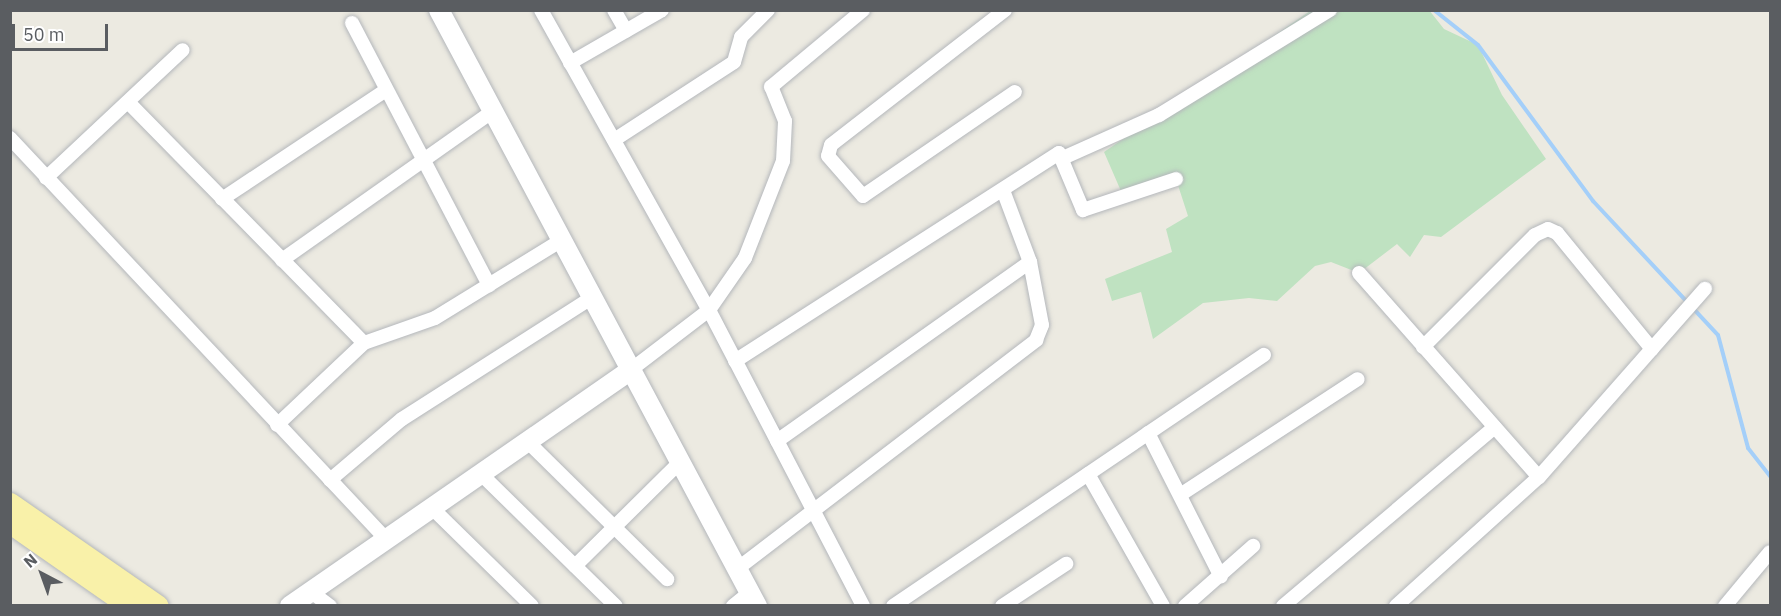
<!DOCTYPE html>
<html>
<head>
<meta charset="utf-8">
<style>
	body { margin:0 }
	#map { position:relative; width:1781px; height:616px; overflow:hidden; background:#eceae1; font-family:"IBM Plex Sans",sans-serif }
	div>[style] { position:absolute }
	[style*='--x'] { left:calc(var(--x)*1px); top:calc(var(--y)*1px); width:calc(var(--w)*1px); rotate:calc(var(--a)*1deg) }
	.green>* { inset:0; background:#bfe2c1 }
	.stream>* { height:4px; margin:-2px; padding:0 2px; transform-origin:2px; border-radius:2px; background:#a4cff9 }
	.roads { filter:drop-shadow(0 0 2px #b4b7bb) drop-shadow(0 0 2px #b4b7bb) }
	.street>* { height:14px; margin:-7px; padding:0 7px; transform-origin:7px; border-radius:7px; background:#fff }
	.secondary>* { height:20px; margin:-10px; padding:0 10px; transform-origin:10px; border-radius:10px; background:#fff }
	.primary>* { height:21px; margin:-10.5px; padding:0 10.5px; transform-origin:10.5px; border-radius:10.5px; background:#f9f1a9 }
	span { translate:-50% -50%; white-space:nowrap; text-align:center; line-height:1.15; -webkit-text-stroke:4.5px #fff; paint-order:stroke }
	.frame { position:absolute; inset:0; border:12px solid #5a5d61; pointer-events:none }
	.north { position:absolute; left:12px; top:544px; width:60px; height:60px; -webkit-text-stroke:4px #fff; paint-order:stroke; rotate:319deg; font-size:16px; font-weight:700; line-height:24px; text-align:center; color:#5a5d61 }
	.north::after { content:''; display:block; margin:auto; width:21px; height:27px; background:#5a5d61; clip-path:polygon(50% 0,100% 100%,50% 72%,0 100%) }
	.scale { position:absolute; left:12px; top:24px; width:96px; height:27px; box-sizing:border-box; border:3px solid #5a5d61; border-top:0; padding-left:8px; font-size:18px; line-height:21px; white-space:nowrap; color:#5a5d61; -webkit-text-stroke:4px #fff; paint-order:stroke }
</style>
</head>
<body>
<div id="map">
	<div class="green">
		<i style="clip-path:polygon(1429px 10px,1444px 29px,1478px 45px,1502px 95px,1546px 159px,1441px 237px,1424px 235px,1410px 257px,1397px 244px,1359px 273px,1331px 262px,1315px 266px,1277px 301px,1249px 298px,1203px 303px,1153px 339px,1141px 292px,1112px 301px,1105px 279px,1172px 252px,1166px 229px,1188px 216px,1176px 179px,1124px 198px,1104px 152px,1310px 11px)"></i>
	</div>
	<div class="stream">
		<i style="--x:1434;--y:10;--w:56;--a:38.5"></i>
		<i style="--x:1478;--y:45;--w:194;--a:53.6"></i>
		<i style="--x:1593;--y:201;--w:183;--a:47"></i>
		<i style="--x:1718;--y:335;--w:117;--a:75.1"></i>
		<i style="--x:1748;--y:448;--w:36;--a:52"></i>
	</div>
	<div class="roads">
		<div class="street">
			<i style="--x:541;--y:10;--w:344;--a:60.8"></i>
			<i style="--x:709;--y:310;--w:334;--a:62.5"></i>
			<i style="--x:614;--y:10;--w:24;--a:60"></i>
			<i style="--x:1005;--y:10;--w:220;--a:142.2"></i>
			<i style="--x:831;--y:145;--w:11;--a:105"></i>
			<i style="--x:828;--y:156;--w:53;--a:48.8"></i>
			<i style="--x:863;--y:196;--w:184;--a:-34.4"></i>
			<i style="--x:352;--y:23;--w:296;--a:62.4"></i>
			<i style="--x:570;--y:63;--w:106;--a:-29.9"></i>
			<i style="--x:128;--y:102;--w:337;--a:45.6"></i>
			<i style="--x:10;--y:138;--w:548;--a:46.85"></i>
			<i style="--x:614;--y:140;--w:143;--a:-33"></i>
			<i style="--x:734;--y:62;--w:26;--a:-74"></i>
			<i style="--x:741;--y:37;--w:38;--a:-45"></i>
			<i style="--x:1065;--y:157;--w:103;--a:-24.1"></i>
			<i style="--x:1159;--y:115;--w:201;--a:-31.6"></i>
			<i style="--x:46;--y:178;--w:187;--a:-43.1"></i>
			<i style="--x:222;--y:199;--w:197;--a:-33.6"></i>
			<i style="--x:282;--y:260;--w:257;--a:-35.2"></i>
			<i style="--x:1359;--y:273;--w:272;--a:48.6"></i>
			<i style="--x:1423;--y:347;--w:158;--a:-45"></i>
			<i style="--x:1535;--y:235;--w:14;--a:-25"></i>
			<i style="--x:1548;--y:229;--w:10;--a:24"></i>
			<i style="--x:1557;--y:233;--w:150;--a:50.7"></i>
			<i style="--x:735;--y:361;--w:385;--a:-32.7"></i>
			<i style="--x:1059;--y:153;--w:62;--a:67.2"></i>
			<i style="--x:1083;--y:210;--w:98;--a:-18.4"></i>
			<i style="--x:628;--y:372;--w:102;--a:-37.4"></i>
			<i style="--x:709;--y:310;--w:63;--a:-55.3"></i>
			<i style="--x:745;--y:258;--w:104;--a:-68.6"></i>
			<i style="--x:783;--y:161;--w:40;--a:-87.1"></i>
			<i style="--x:785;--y:121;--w:37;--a:-112"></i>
			<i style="--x:771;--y:87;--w:120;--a:-39.9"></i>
			<i style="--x:277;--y:425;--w:120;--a:-43.3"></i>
			<i style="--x:364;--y:343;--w:75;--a:-19.4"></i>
			<i style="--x:435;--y:318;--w:147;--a:-31.6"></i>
			<i style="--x:1148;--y:433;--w:161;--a:63.1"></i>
			<i style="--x:527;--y:441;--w:197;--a:44.6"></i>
			<i style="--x:777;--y:441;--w:310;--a:-35.3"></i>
			<i style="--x:480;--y:473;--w:190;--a:44.4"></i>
			<i style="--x:1088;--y:474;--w:152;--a:60.4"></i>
			<i style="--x:330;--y:480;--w:94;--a:-40.3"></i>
			<i style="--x:402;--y:419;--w:223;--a:-32.6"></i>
			<i style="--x:1180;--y:495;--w:212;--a:-33.1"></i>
			<i style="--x:431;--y:507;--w:141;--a:44.4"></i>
			<i style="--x:575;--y:566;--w:146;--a:-44.7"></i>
			<i style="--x:737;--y:569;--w:377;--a:-37.4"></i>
			<i style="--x:1036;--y:340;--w:16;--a:-68"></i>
			<i style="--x:1042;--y:325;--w:64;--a:-100.8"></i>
			<i style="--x:1030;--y:262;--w:77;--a:-110.6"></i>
			<i style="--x:310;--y:591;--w:25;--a:37"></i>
			<i style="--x:733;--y:606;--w:22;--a:-39"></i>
			<i style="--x:893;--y:606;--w:448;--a:-34.1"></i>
			<i style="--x:1002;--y:606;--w:77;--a:-33.3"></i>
			<i style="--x:1185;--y:606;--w:91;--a:-41.4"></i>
			<i style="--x:1283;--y:606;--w:277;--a:-40.2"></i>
			<i style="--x:1396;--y:606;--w:193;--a:-42.1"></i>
			<i style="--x:1539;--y:477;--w:251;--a:-48.6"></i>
			<i style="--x:1725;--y:606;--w:70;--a:-50.2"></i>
		</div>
		<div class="secondary">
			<i style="--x:439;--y:10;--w:676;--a:61.92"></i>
			<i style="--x:290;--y:606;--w:411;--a:-34.7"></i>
		</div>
		<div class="primary">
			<i style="--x:10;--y:503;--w:180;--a:34.8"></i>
			<i style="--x:10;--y:523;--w:145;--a:34.9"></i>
		</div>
	</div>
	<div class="frame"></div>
	<div class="north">N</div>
	<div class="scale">50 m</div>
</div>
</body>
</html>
